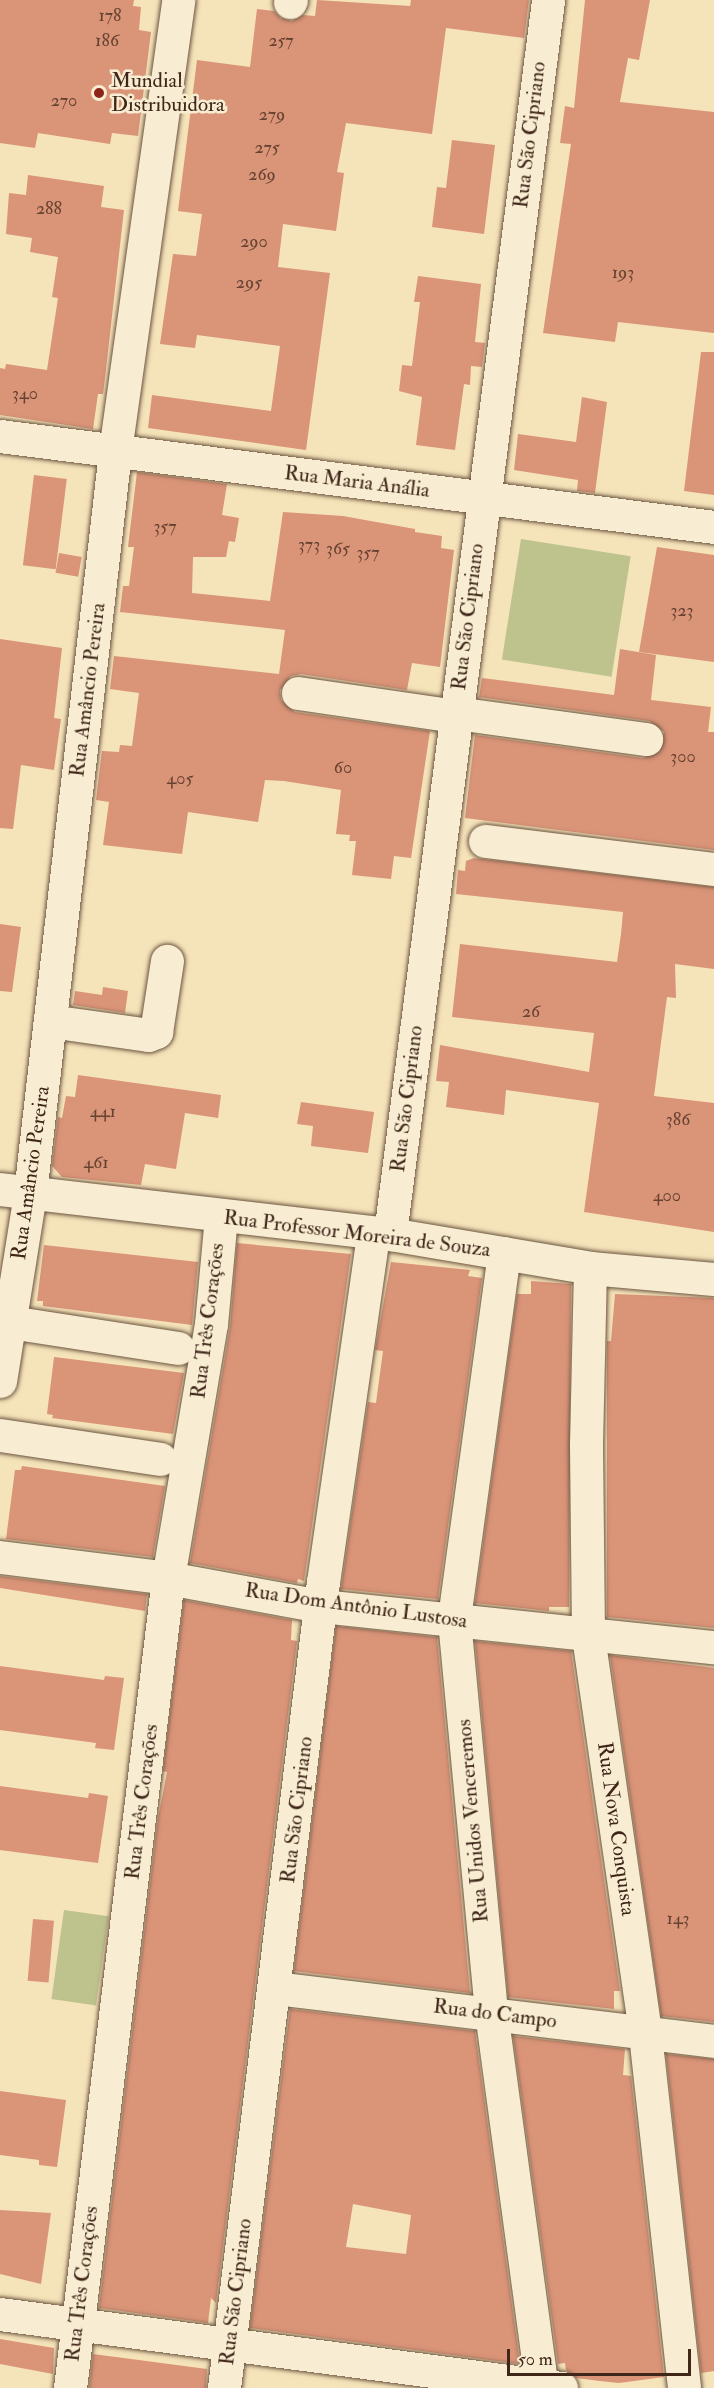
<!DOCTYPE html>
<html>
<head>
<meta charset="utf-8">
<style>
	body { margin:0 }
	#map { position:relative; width:714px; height:2388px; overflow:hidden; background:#f5e3b9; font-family:"IM FELL Double Pica",serif }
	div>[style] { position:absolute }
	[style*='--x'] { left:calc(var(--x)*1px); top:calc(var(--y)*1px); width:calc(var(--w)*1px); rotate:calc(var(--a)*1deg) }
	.green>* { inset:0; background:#bec38e; transform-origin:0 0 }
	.building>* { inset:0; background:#da9478; transform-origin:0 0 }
	.roads { filter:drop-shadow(0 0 2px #6c5541) drop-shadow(0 0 2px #6c5541) }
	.minor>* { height:33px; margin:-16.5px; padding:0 16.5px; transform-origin:16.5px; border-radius:16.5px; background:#f8edd2 }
	.dots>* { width:16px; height:16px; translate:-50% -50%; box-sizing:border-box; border:3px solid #f8edd2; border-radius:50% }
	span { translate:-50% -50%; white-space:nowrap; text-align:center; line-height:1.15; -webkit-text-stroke:5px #f8edd2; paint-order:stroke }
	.number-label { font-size:18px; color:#664231 }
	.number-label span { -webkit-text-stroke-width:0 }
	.poi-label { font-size:21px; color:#3f2619 }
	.left { translate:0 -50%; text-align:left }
	.street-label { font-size:21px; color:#3f2619 }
	.scale { position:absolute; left:507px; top:2349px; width:184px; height:27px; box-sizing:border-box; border:3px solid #3f2619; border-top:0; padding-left:8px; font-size:18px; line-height:21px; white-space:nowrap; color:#3f2619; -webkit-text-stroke:4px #f8edd2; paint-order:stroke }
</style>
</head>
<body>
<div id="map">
	<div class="green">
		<i style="left:521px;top:539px;width:111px;height:122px;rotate:9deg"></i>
		<i style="left:64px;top:1910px;width:45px;height:90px;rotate:8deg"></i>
	</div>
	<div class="building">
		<i style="clip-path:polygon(0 0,134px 0,133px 6px,141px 7px,139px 30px,151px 32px,138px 136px,112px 133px,110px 144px,38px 133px,35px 148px,0 143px)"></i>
		<i style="clip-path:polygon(317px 0,410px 6px,411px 0,529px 0,524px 38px,446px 28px,432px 134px,346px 123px,337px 172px,344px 173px,336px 231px,283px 224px,278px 267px,330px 273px,306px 450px,148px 428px,152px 395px,271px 411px,280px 346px,197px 335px,195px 348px,160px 344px,173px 254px,196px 256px,202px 214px,178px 211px,197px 60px,250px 67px,257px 9px,274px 11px,281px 18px,292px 21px,303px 15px,315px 16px)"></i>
		<i style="clip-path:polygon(585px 0,650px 0,639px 60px,628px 58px,620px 102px,714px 112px,714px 333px,618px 322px,615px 342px,543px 333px,571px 144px,560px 143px,565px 106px,574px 108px)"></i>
		<i style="clip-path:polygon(452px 140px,495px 145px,484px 234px,432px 227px,437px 187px,446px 188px)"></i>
		<i style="clip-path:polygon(28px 175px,104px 186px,101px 207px,124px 210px,105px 378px,103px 394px,98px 394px,93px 429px,0 415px,0 368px,5px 369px,6px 364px,47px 370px,58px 298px,52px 297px,58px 257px,30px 252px,32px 238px,6px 234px,9px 193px,26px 195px)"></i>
		<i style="clip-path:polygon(418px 276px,481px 284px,475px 342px,485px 343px,482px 367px,471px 366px,470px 385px,464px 384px,455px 450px,416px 445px,422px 397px,399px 391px,402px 365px,412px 366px,420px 302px,414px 302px)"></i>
		<i style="clip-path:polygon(701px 352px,714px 352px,714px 495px,684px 491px)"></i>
		<i style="clip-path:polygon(582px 397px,607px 402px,595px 493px,577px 491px,578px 480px,514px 470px,518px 434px,576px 442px)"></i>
		<i style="clip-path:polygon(137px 472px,227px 484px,222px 515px,239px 518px,235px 542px,229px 541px,226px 557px,193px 557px,192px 593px,270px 601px,283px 512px,343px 516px,415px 529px,415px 532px,442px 536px,441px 548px,454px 550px,440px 667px,412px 663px,407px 690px,301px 674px,291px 676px,280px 690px,281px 700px,295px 712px,430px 731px,411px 858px,394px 856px,391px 879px,352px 875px,356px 841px,349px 841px,350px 835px,336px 834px,341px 790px,284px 781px,265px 780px,258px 822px,188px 812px,182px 854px,103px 845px,109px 802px,96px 800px,102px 751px,119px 752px,120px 745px,132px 746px,139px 693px,110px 689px,114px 656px,279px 674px,285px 630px,120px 612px,123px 586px,129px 586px,134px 547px,128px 547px)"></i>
		<i style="left:34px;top:475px;width:33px;height:91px;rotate:7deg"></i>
		<i style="clip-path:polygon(657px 547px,714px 555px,714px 662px,639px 652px)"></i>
		<i style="left:59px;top:553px;width:23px;height:20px;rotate:10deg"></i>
		<i style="clip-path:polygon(0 639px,62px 648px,54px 718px,61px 719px,54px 770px,21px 765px,13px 829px,0 828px)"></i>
		<i style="clip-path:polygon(620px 649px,656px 655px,651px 700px,711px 707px,708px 732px,714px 732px,714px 850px,465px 818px,475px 735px,643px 758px,660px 751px,664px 732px,649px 721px,479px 697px,482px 678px,614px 695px)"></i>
		<i style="clip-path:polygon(474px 858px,714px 887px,714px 969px,675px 964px,676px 998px,667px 997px,654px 1096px,714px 1103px,714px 1232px,584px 1212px,599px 1103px,506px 1090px,504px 1115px,446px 1107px,449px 1082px,436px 1081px,440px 1045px,589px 1072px,594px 1033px,452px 1017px,460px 944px,617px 962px,621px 934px,623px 912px,456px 894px,458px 870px,465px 871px,466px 861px)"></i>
		<i style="clip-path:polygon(0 924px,21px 927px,12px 992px,0 991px)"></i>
		<i style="clip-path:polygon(103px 987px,128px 991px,125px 1013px,73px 1005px,75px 991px,102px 995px)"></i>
		<i style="clip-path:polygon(78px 1075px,221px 1095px,218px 1118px,185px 1113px,176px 1169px,145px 1164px,141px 1185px,62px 1177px,52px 1166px,58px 1117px,62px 1118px,66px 1096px,75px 1097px)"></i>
		<i style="clip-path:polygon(301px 1102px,374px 1112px,368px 1153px,311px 1146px,313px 1126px,297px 1124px)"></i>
		<i style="clip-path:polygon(237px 1243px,351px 1254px,304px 1581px,298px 1579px,297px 1583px,190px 1563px,230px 1327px)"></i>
		<i style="clip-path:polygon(44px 1245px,198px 1262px,192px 1325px,43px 1306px,43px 1301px,37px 1301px)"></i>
		<i style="clip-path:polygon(391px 1262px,470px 1270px,468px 1276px,482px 1278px,438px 1599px,341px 1589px,368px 1402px,376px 1403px,383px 1351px,375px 1350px)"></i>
		<i style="clip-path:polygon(531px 1281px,571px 1284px,569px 1607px,549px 1607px,549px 1611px,475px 1603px,517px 1294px,531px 1294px)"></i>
		<i style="clip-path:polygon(615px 1294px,714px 1298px,714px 1628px,607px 1617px,607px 1341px,611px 1341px)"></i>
		<i style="clip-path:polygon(54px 1357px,184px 1373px,173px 1434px,52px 1418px,53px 1415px,47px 1414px)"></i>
		<i style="clip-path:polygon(22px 1466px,165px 1486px,153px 1557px,6px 1539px,15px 1470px,21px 1470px)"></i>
		<i style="clip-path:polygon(0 1576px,147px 1594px,145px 1611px,0 1588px)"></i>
		<i style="clip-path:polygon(184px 1600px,292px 1620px,291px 1640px,297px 1641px,216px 2303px,211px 2298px,208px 2323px,99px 2308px,158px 1818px,167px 1772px,163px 1771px)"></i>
		<i style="clip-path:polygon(336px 1626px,437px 1637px,470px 1993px,294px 1971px)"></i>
		<i style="clip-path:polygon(475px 1641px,571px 1651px,620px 1991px,614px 1991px,614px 2009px,508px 1997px)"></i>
		<i style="clip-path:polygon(610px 1655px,714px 1668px,714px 2022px,661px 2016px)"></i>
		<i style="clip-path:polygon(0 1666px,104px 1680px,105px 1676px,124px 1678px,114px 1750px,95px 1748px,96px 1743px,0 1730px)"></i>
		<i style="clip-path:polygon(0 1786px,88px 1798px,89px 1793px,108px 1796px,98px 1863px,0 1850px)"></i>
		<i style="left:33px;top:1919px;width:21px;height:62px;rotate:5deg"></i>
		<i style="clip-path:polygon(evenodd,290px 2009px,475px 2031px,520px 2364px,250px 2328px,290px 2009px,353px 2204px,411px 2215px,406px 2254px,346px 2247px,353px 2204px)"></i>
		<i style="clip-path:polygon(513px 2036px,625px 2049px,623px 2075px,631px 2076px,664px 2377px,619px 2383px,600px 2381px,576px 2378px,566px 2370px,565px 2363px,558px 2364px)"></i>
		<i style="clip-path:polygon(666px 2054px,714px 2059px,714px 2371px,701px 2373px)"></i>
		<i style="clip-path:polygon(0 2091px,66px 2100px,57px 2167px,39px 2165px,39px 2160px,0 2155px)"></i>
		<i style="clip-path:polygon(0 2210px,51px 2213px,41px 2284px,0 2274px)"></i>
		<i style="clip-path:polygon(0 2339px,54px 2348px,53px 2374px,0 2364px)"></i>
		<i style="clip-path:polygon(93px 2354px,207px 2369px,206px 2388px,89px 2388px)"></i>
	</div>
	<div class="roads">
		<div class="minor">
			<i style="--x:290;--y:2;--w:2;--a:-63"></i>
			<i style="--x:0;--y:436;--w:720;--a:7.26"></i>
			<i style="--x:298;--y:693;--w:160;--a:8.3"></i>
			<i style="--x:456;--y:713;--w:192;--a:7.8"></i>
			<i style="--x:485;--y:841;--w:231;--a:7"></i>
			<i style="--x:50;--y:1021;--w:99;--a:8.1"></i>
			<i style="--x:148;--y:1035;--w:9;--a:-21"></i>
			<i style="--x:156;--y:1032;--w:72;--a:-81.2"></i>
			<i style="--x:0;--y:1189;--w:393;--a:6.6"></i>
			<i style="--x:390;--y:1234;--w:203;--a:9.6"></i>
			<i style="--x:590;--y:1268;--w:124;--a:5.1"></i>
			<i style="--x:390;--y:1234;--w:1244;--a:-82.7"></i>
			<i style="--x:504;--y:1253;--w:370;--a:97.8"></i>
			<i style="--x:454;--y:1620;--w:394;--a:84.6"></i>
			<i style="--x:491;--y:2012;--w:379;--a:82.3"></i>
			<i style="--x:590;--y:1268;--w:177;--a:91.3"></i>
			<i style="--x:586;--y:1445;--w:191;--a:89.4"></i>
			<i style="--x:588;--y:1636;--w:402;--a:81.8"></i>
			<i style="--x:645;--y:2034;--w:356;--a:83.7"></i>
			<i style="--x:10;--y:1322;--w:170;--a:8.8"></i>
			<i style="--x:0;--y:1381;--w:190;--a:-80.9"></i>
			<i style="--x:30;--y:1193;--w:747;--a:-83.46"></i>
			<i style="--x:115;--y:451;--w:455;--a:-82"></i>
			<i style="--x:0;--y:1435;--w:162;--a:8.5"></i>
			<i style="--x:0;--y:1557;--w:169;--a:7.1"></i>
			<i style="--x:168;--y:1578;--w:156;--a:10.4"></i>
			<i style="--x:321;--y:1606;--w:395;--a:6"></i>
			<i style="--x:276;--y:1988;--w:441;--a:6.9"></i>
			<i style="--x:0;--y:2314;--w:566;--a:7.51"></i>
			<i style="--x:70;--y:2388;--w:816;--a:-83.1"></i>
			<i style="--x:168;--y:1578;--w:258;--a:-80.4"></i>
			<i style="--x:211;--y:1324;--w:107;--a:-84.7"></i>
			<i style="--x:224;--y:2388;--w:812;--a:-83"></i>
			<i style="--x:323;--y:1582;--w:353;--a:-81.8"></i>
		</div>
	</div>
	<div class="dots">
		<i style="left:99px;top:93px;background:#8f2418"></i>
	</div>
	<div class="number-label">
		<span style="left:110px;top:16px">178</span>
		<span style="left:107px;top:41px">186</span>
		<span style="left:281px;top:41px">257</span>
		<span style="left:64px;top:101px">270</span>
		<span style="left:272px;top:115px">279</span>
		<span style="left:267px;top:148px">275</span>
		<span style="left:262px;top:175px">269</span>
		<span style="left:49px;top:209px">288</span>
		<span style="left:254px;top:242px">290</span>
		<span style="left:623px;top:273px">193</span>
		<span style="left:249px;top:283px">295</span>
		<span style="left:25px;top:394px">340</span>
		<span style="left:165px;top:527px">357</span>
		<span style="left:309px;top:545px">373</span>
		<span style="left:338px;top:549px">365</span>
		<span style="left:368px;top:553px">357</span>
		<span style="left:682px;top:611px">323</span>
		<span style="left:683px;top:757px">300</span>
		<span style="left:343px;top:768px">60</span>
		<span style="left:180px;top:779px">405</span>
		<span style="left:531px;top:1012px">26</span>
		<span style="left:103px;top:1112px">441</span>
		<span style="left:678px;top:1120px">386</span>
		<span style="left:96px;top:1163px">461</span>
		<span style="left:667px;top:1196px">400</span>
		<span style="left:678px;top:1919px">143</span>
	</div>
	<div class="poi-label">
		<span class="left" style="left:111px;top:93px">Mundial<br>Distribuidora</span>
	</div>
	<div class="street-label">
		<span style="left:530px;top:135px;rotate:-83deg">Rua São Cipriano</span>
		<span style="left:357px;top:482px;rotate:7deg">Rua Maria Anália</span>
		<span style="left:468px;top:617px;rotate:-83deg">Rua São Cipriano</span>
		<span style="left:88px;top:690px;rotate:-83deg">Rua Amâncio Pereira</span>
		<span style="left:407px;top:1099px;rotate:-83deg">Rua São Cipriano</span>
		<span style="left:31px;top:1173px;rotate:-82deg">Rua Amâncio Pereira</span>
		<span style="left:357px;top:1234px;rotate:7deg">Rua Professor Moreira de Souza</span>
		<span style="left:208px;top:1321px;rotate:-83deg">Rua Três Corações</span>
		<span style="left:356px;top:1606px;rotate:8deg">Rua Dom Antônio Lustosa</span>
		<span style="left:142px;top:1802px;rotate:-83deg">Rua Três Corações</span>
		<span style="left:297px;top:1810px;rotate:-83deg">Rua São Cipriano</span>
		<span style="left:473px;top:1821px;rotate:-95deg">Rua Unidos Venceremos</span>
		<span style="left:616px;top:1829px;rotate:82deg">Rua Nova Conquista</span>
		<span style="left:495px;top:2014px;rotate:7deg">Rua do Campo</span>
		<span style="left:82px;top:2284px;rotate:-83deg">Rua Três Corações</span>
		<span style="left:236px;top:2292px;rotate:-83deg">Rua São Cipriano</span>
	</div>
	<div class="scale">50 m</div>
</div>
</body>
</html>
